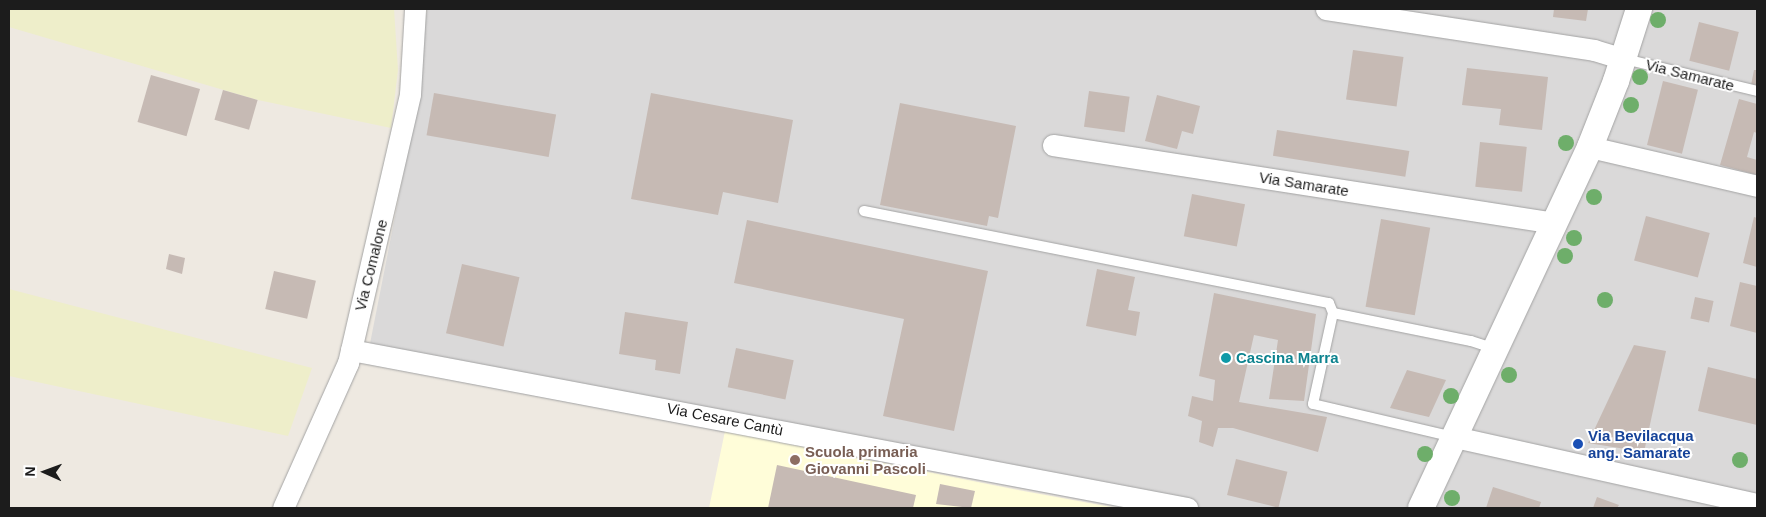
<!DOCTYPE html>
<html>
<head>
<meta charset="utf-8">
<style>
	body { margin:0 }
	#map { position:relative; width:1766px; height:517px; overflow:hidden; background:#eee9e1; font-family:Helvetica,sans-serif }
	div>[style] { position:absolute }
	[style*='--x'] { left:calc(var(--x)*1px); top:calc(var(--y)*1px); width:calc(var(--w)*1px); rotate:calc(var(--a)*1deg) }
	.residential>* { inset:0; background:#dad9d9 }
	.education>* { inset:0; background:#fffdd9 }
	.farmland>* { inset:0; background:#eeeeca }
	.building>* { inset:0; background:#c6bab4; transform-origin:0 0 }
	.roads { filter:drop-shadow(0 0 1px #a3a3a3) drop-shadow(0 0 1px #a3a3a3) }
	.service>* { height:10px; margin:-5px; padding:0 5px; transform-origin:5px; border-radius:5px; background:#fff }
	.minor>* { height:21px; margin:-10.5px; padding:0 10.5px; transform-origin:10.5px; border-radius:10.5px; background:#fff }
	.tertiary>* { height:26px; margin:-13px; padding:0 13px; transform-origin:13px; border-radius:13px; background:#fff }
	.trees>* { width:16px; height:16px; margin:-8px; border-radius:50%; background:#6eae6a }
	.dots>* { width:14px; height:14px; translate:-50% -50%; box-sizing:border-box; border:2px solid #fff; border-radius:50% }
	span { translate:-50% -50%; white-space:nowrap; text-align:center; line-height:1.15; -webkit-text-stroke:4px #fff; paint-order:stroke }
	.street-label { font-size:15px; color:#1c1c1c }
	.culture-label { font-size:15px; color:#0d838f; font-weight:700 }
	.left { translate:0 -50%; text-align:left }
	.transit-label { font-size:15px; color:#164399; font-weight:700 }
	.education-label { font-size:15px; color:#785e54; font-weight:700 }
	.frame { position:absolute; inset:0; border:10px solid #1c1c1c; pointer-events:none }
	.north { position:absolute; left:20px; top:447px; width:50px; height:50px; -webkit-text-stroke:4px #fff; paint-order:stroke; rotate:272deg; font-size:14px; font-weight:700; line-height:20px; text-align:center; color:#1c1c1c }
	.north::after { content:''; display:block; margin:auto; width:18px; height:22px; background:#1c1c1c; clip-path:polygon(50% 0,100% 100%,50% 72%,0 100%) }
</style>
</head>
<body>
<div id="map">
	<div class="residential">
		<i style="clip-path:polygon(427px 9px,1757px 9px,1757px 508px,1122px 508px,366px 364px,412px 130px)"></i>
	</div>
	<div class="education">
		<i style="clip-path:polygon(725px 431px,1018px 490px,1117px 508px,709px 508px)"></i>
	</div>
	<div class="farmland">
		<i style="clip-path:polygon(9px 9px,394px 9px,398px 70px,391px 128px,258px 100px,9px 27px)"></i>
		<i style="clip-path:polygon(9px 289px,312px 368px,288px 436px,9px 376px)"></i>
	</div>
	<div class="building">
		<i style="clip-path:polygon(1554px 9px,1588px 9px,1586px 21px,1553px 17px)"></i>
		<i style="left:1699px;top:22px;width:41px;height:40px;rotate:14deg"></i>
		<i style="left:1353px;top:50px;width:51px;height:50px;rotate:8deg"></i>
		<i style="clip-path:polygon(1467px 68px,1548px 77px,1542px 130px,1499px 125px,1501px 109px,1462px 105px)"></i>
		<i style="clip-path:polygon(1754px 70px,1757px 70px,1757px 86px,1751px 85px)"></i>
		<i style="left:151px;top:75px;width:51px;height:49px;rotate:16deg"></i>
		<i style="left:1663px;top:81px;width:36px;height:66px;rotate:14deg"></i>
		<i style="left:223px;top:90px;width:36px;height:31px;rotate:16deg"></i>
		<i style="left:1089px;top:91px;width:41px;height:36px;rotate:8deg"></i>
		<i style="left:434px;top:93px;width:124px;height:43px;rotate:10deg"></i>
		<i style="clip-path:polygon(651px 93px,793px 120px,778px 203px,723px 192px,718px 215px,631px 199px)"></i>
		<i style="clip-path:polygon(1157px 95px,1200px 106px,1193px 134px,1182px 131px,1177px 149px,1145px 141px)"></i>
		<i style="clip-path:polygon(1739px 99px,1757px 104px,1757px 133px,1754px 132px,1747px 157px,1757px 160px,1757px 175px,1720px 165px)"></i>
		<i style="clip-path:polygon(900px 103px,1016px 126px,998px 218px,989px 216px,987px 226px,880px 205px)"></i>
		<i style="left:1277px;top:130px;width:134px;height:26px;rotate:9deg"></i>
		<i style="left:1480px;top:142px;width:47px;height:45px;rotate:6deg"></i>
		<i style="left:1192px;top:194px;width:54px;height:43px;rotate:11deg"></i>
		<i style="left:1646px;top:216px;width:66px;height:46px;rotate:15deg"></i>
		<i style="clip-path:polygon(1754px 217px,1757px 218px,1757px 267px,1743px 263px)"></i>
		<i style="left:1381px;top:219px;width:50px;height:89px;rotate:10deg"></i>
		<i style="clip-path:polygon(747px 220px,988px 271px,954px 431px,883px 416px,904px 319px,734px 283px)"></i>
		<i style="clip-path:polygon(169px 254px,185px 258px,182px 274px,166px 269px)"></i>
		<i style="left:462px;top:264px;width:59px;height:71px;rotate:13deg"></i>
		<i style="clip-path:polygon(1097px 269px,1135px 277px,1128px 310px,1140px 312px,1136px 336px,1086px 326px)"></i>
		<i style="left:274px;top:271px;width:43px;height:39px;rotate:13deg"></i>
		<i style="clip-path:polygon(1740px 282px,1757px 286px,1757px 333px,1730px 326px)"></i>
		<i style="clip-path:polygon(1214px 293px,1316px 314px,1304px 401px,1269px 399px,1278px 340px,1254px 335px,1239px 402px,1327px 417px,1318px 452px,1233px 428px,1218px 428px,1213px 447px,1199px 442px,1202px 421px,1188px 416px,1192px 396px,1213px 401px,1215px 380px,1199px 376px)"></i>
		<i style="left:1695px;top:297px;width:19px;height:22px;rotate:12deg"></i>
		<i style="clip-path:polygon(625px 312px,688px 322px,680px 374px,655px 370px,656px 360px,619px 354px)"></i>
		<i style="clip-path:polygon(1634px 345px,1666px 351px,1644px 452px,1588px 443px)"></i>
		<i style="left:736px;top:348px;width:59px;height:40px;rotate:12deg"></i>
		<i style="clip-path:polygon(1708px 367px,1757px 379px,1757px 425px,1698px 411px)"></i>
		<i style="clip-path:polygon(1407px 370px,1446px 380px,1429px 417px,1390px 408px)"></i>
		<i style="left:1236px;top:459px;width:53px;height:37px;rotate:14deg"></i>
		<i style="clip-path:polygon(777px 465px,916px 495px,913px 508px,768px 508px)"></i>
		<i style="clip-path:polygon(940px 484px,975px 491px,971px 508px,936px 504px)"></i>
		<i style="clip-path:polygon(1493px 487px,1541px 502px,1539px 508px,1486px 508px)"></i>
		<i style="clip-path:polygon(1597px 497px,1619px 505px,1617px 508px,1593px 508px)"></i>
	</div>
	<div class="roads">
		<div class="service">
			<i style="--x:1625;--y:59;--w:136;--a:13.6"></i>
			<i style="--x:864;--y:211;--w:474;--a:11.2"></i>
			<i style="--x:1329;--y:303;--w:11;--a:68"></i>
			<i style="--x:1333;--y:313;--w:141;--a:11.5"></i>
			<i style="--x:1471;--y:341;--w:25;--a:18"></i>
			<i style="--x:1333;--y:313;--w:93;--a:102.4"></i>
			<i style="--x:1313;--y:404;--w:145;--a:13.2"></i>
		</div>
		<div class="minor">
			<i style="--x:1326;--y:9;--w:271;--a:8.7"></i>
			<i style="--x:1594;--y:50;--w:31;--a:17"></i>
			<i style="--x:1053;--y:145;--w:508;--a:8.83"></i>
			<i style="--x:1590;--y:147;--w:171;--a:13.1"></i>
			<i style="--x:351;--y:350;--w:851;--a:10.7"></i>
			<i style="--x:1455;--y:437;--w:309;--a:12.5"></i>
			<i style="--x:283;--y:508;--w:159;--a:-65.9"></i>
			<i style="--x:348;--y:363;--w:276;--a:-77"></i>
			<i style="--x:410;--y:94;--w:85;--a:-86.6"></i>
		</div>
		<div class="tertiary">
			<i style="--x:1421;--y:508;--w:399;--a:-64.9"></i>
			<i style="--x:1590;--y:147;--w:71;--a:-68.5"></i>
			<i style="--x:1616;--y:81;--w:76;--a:-72.3"></i>
		</div>
	</div>
	<div class="trees">
		<i style="left:1658px;top:20px"></i>
		<i style="left:1640px;top:77px"></i>
		<i style="left:1631px;top:105px"></i>
		<i style="left:1566px;top:143px"></i>
		<i style="left:1594px;top:197px"></i>
		<i style="left:1574px;top:238px"></i>
		<i style="left:1565px;top:256px"></i>
		<i style="left:1605px;top:300px"></i>
		<i style="left:1509px;top:375px"></i>
		<i style="left:1451px;top:396px"></i>
		<i style="left:1425px;top:454px"></i>
		<i style="left:1740px;top:460px"></i>
		<i style="left:1452px;top:498px"></i>
	</div>
	<div class="dots">
		<i style="left:1226px;top:358px;background:#0f9aa8"></i>
		<i style="left:1578px;top:444px;background:#1a4fb4"></i>
		<i style="left:795px;top:460px;background:#8d6e63"></i>
	</div>
	<div class="street-label">
		<span style="left:1690px;top:75px;rotate:14deg">Via Samarate</span>
		<span style="left:1304px;top:184px;rotate:9deg">Via Samarate</span>
		<span style="left:371px;top:265px;rotate:-76deg">Via Comalone</span>
		<span style="left:725px;top:419px;rotate:11deg">Via Cesare Cantù</span>
	</div>
	<div class="culture-label">
		<span class="left" style="left:1236px;top:358px">Cascina Marra</span>
	</div>
	<div class="transit-label">
		<span class="left" style="left:1588px;top:444px">Via Bevilacqua<br>ang. Samarate</span>
	</div>
	<div class="education-label">
		<span class="left" style="left:805px;top:460px">Scuola primaria<br>Giovanni Pascoli</span>
	</div>
	<div class="frame"></div>
	<div class="north">N</div>
</div>
</body>
</html>
